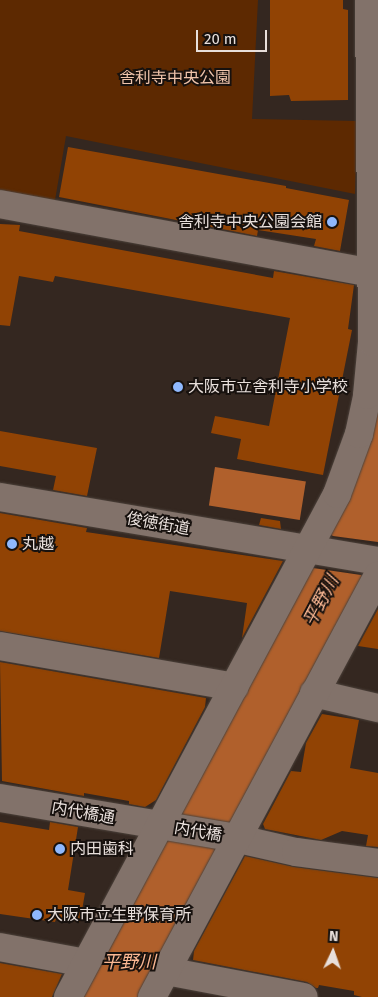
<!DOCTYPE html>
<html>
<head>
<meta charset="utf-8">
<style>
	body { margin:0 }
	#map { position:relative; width:378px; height:997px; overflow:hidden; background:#342720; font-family:"Fira Sans","Noto Sans JP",sans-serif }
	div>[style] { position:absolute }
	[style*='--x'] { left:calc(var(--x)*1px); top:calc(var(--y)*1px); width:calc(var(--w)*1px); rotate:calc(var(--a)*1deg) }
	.green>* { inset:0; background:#5d2901 }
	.water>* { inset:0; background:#b0602c; transform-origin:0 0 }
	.pier>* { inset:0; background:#342720 }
	.building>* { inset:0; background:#914304 }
	.roads { filter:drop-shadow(0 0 1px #4c423b) drop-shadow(0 0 1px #4c423b) }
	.minor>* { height:28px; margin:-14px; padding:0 14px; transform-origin:14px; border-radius:14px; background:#82726a }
	.dots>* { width:14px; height:14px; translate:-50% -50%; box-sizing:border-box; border:2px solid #17110e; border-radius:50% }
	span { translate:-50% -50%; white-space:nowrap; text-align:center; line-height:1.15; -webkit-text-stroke:4px #17110e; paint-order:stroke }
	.park-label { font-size:16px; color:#f0c4ab }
	.poi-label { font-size:16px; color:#e8dfdb }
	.right { translate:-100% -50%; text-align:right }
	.left { translate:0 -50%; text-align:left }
	.street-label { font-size:16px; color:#e8dfdb }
	.water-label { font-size:18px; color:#fbb893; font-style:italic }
	.north { position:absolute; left:308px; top:927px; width:50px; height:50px; -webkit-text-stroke:4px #17110e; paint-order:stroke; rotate:3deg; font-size:14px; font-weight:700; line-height:20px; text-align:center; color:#e8dfdb }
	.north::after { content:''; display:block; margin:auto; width:18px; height:22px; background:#e8dfdb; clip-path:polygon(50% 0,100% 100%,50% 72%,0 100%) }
	.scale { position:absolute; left:196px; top:30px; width:71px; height:22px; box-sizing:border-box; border:2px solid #e8dfdb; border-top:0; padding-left:6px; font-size:15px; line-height:18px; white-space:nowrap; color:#e8dfdb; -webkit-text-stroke:4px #17110e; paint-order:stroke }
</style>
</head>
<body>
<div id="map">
	<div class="green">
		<i style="clip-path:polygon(0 0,258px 0,252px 119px,357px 121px,355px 194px,66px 136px,54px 206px,0 196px)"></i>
	</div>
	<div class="water">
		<i style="clip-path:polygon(378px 396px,378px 556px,141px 997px,79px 997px)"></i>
		<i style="left:215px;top:467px;width:92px;height:39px;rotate:9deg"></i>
	</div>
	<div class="pier">
		<i style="clip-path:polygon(326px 532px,333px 536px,378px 542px,378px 560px,367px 580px,361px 575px,313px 568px,305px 571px)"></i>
	</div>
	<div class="building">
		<i style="clip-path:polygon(270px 0,343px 0,343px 9px,348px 10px,348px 100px,291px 101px,289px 95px,270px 96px)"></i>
		<i style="clip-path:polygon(68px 147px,286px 186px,286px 188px,349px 200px,340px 251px,314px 246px,316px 239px,258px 230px,257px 236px,59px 197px)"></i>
		<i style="clip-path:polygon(0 224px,20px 225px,19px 231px,273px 278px,274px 271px,354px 285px,348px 329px,352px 330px,323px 475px,237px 459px,241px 439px,211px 433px,215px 416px,269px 426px,290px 318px,55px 276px,53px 282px,19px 276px,10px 326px,0 325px)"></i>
		<i style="clip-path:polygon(0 431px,97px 448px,87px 496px,53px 490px,56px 476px,0 466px)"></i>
		<i style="clip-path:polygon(0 513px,87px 528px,86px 532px,283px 561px,242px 638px,247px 603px,170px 591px,159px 658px,0 631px)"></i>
		<i style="clip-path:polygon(261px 518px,280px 521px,281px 529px,259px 525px)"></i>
		<i style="clip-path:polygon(378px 609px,378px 649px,358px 646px)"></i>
		<i style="clip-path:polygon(0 662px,206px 698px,205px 707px,156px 800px,145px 807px,129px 804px,129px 801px,84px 793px,84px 796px,2px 781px)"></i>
		<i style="clip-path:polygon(322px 714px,359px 720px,350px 768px,378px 773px,378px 847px,366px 846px,368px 835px,342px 831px,321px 840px,265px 829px,263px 824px,291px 771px,301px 772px,306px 743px)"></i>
		<i style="clip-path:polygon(0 822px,49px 830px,50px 822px,78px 827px,68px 890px,85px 893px,80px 922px,56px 919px,55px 922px,0 914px)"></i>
		<i style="clip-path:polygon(245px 856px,294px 867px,378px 878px,378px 997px,362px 997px,354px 995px,354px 991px,319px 985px,318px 988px,316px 988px,307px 982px,193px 960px,194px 951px)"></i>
		<i style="clip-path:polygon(0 963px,62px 974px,52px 997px,0 997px)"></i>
	</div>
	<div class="roads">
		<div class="minor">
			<i style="--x:0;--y:204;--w:379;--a:10.5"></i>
			<i style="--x:0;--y:497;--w:383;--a:9.6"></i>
			<i style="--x:0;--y:646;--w:238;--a:9.9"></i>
			<i style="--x:314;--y:693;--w:66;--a:13.2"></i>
			<i style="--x:0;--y:798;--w:233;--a:9.6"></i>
			<i style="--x:230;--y:837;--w:68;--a:12.8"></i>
			<i style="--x:296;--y:852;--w:83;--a:7.6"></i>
			<i style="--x:0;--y:947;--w:87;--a:10.5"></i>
			<i style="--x:166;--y:971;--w:140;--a:10.7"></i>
			<i style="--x:68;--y:997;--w:570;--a:-61.86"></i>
			<i style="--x:337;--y:494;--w:64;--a:-69.9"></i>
			<i style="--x:359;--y:434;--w:40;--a:-78"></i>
			<i style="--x:367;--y:395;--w:53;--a:-84.6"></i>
			<i style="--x:372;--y:342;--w:342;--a:-90.5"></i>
			<i style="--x:152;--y:997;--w:478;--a:-61.8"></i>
		</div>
	</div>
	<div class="dots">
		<i style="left:332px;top:222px;background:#8fb8fd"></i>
		<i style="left:178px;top:387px;background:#8fb8fd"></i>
		<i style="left:12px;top:544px;background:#8fb8fd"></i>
		<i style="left:60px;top:849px;background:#8fb8fd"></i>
		<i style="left:37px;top:915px;background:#8fb8fd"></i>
	</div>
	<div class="park-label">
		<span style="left:175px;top:78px">舎利寺中央公園</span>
	</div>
	<div class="poi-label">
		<span class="right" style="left:322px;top:222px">舎利寺中央公園会館</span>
		<span class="left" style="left:188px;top:387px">大阪市立舎利寺小学校</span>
		<span class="left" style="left:22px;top:544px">丸越</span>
		<span class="left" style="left:70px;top:849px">内田歯科</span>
		<span class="left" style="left:47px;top:915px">大阪市立生野保育所</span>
	</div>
	<div class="street-label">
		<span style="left:158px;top:524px;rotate:10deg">俊徳街道</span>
		<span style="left:83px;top:813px;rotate:10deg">内代橋通</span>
		<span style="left:198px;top:832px;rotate:10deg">内代橋</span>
	</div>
	<div class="water-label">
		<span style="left:321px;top:601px;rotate:-62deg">平野川</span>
		<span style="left:129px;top:962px">平野川</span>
	</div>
	<div class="north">N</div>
	<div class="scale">20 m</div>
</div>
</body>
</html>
